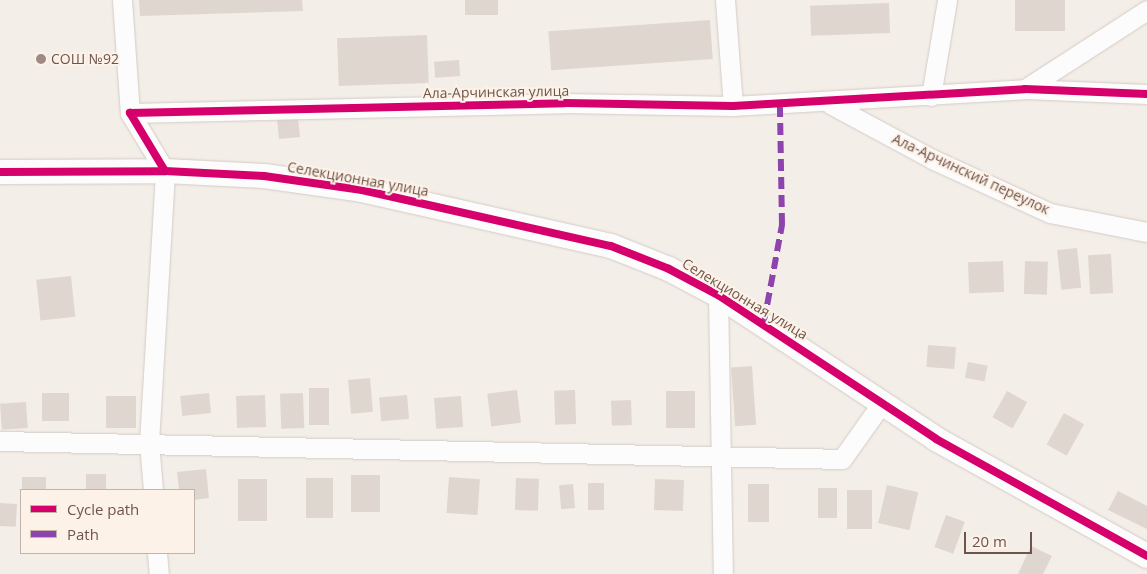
<!DOCTYPE html>
<html>
<head>
<meta charset="utf-8">
<style>
	body { margin:0 }
	#map { position:relative; width:1147px; height:574px; overflow:hidden; background:#f4eee8; font-family:"Open Sans",sans-serif }
	div>[style] { position:absolute }
	[style*='--x'] { left:calc(var(--x)*1px); top:calc(var(--y)*1px); width:calc(var(--w)*1px); rotate:calc(var(--a)*1deg) }
	.building>* { inset:0; background:#e0d6d0; transform-origin:0 0 }
	.roads { filter:drop-shadow(0 0 1px #d3cbc6) drop-shadow(0 0 1px #d3cbc6) }
	.minor>* { height:19px; margin:-9.5px; padding:0 9.5px; transform-origin:9.5px; border-radius:9.5px; background:#fdfcfc }
	.tertiary>* { height:24px; margin:-12px; padding:0 12px; transform-origin:12px; border-radius:12px; background:#fdfcfc }
	.quiet>* { height:6px; margin-top:-3px; transform-origin:0; background:repeating-linear-gradient(90deg,#8e44ad 0 12px,transparent 0 18px) }
	.cycleway>* { height:8px; margin:-4px; padding:0 4px; transform-origin:4px; border-radius:4px; background:#d6006c }
	.dots>* { width:14px; height:14px; translate:-50% -50%; box-sizing:border-box; border:2px solid #fdf2e8; border-radius:50% }
	span { translate:-50% -50%; white-space:nowrap; text-align:center; line-height:1.15; -webkit-text-stroke:4px #fdf2e8; paint-order:stroke }
	.poi-label { font-size:14px; color:#6f544b }
	.left { translate:0 -50%; text-align:left }
	.street-label { font-size:14px; color:#6f544b }
	.legend { position:absolute; left:20px; top:489px; width:175px; height:65px; box-sizing:border-box; background:#fdf2e8; border:1px solid #c4b3a9; margin:0; padding:6px 9px; list-style:none; font-size:15px; color:#6f544b }
	.legend li { display:flex; align-items:center; gap:10px; height:25px }
	.legend b { width:25px; border:1px solid #c4b3a9 }
	.scale { position:absolute; left:964px; top:532px; width:68px; height:22px; box-sizing:border-box; border:2px solid #6f544b; border-top:0; padding-left:6px; font-size:15px; line-height:18px; white-space:nowrap; color:#6f544b; -webkit-text-stroke:4px #fdf2e8; paint-order:stroke }
</style>
</head>
<body>
<div id="map">
	<div class="building">
		<i style="clip-path:polygon(139px 0,302px 0,303px 11px,140px 16px)"></i>
		<i style="left:465px;top:0;width:33px;height:15px"></i>
		<i style="left:1015px;top:0;width:50px;height:31px"></i>
		<i style="left:889px;top:3px;width:30px;height:79px;rotate:88deg"></i>
		<i style="left:710px;top:20px;width:39px;height:162px;rotate:86deg"></i>
		<i style="left:427px;top:35px;width:48px;height:90px;rotate:88deg"></i>
		<i style="left:459px;top:60px;width:16px;height:25px;rotate:86deg"></i>
		<i style="left:298px;top:118px;width:19px;height:21px;rotate:84deg"></i>
		<i style="left:1077px;top:248px;width:40px;height:20px;rotate:84deg"></i>
		<i style="left:1111px;top:254px;width:39px;height:23px;rotate:87deg"></i>
		<i style="left:1003px;top:261px;width:31px;height:35px;rotate:88deg"></i>
		<i style="left:1025px;top:261px;width:23px;height:33px;rotate:2deg"></i>
		<i style="left:71px;top:276px;width:41px;height:35px;rotate:84deg"></i>
		<i style="left:928px;top:345px;width:28px;height:22px;rotate:4deg"></i>
		<i style="left:968px;top:362px;width:20px;height:16px;rotate:11deg"></i>
		<i style="left:752px;top:366px;width:59px;height:21px;rotate:86deg"></i>
		<i style="left:370px;top:378px;width:34px;height:22px;rotate:85deg"></i>
		<i style="left:309px;top:388px;width:20px;height:37px"></i>
		<i style="left:517px;top:390px;width:33px;height:30px;rotate:83deg"></i>
		<i style="left:575px;top:390px;width:34px;height:21px;rotate:88deg"></i>
		<i style="left:666px;top:391px;width:29px;height:37px"></i>
		<i style="left:1007px;top:391px;width:23px;height:30px;rotate:29deg"></i>
		<i style="left:69px;top:393px;width:28px;height:27px;rotate:90deg"></i>
		<i style="left:209px;top:393px;width:20px;height:29px;rotate:84deg"></i>
		<i style="left:303px;top:393px;width:35px;height:23px;rotate:88deg"></i>
		<i style="left:265px;top:395px;width:32px;height:29px;rotate:88deg"></i>
		<i style="left:407px;top:395px;width:24px;height:28px;rotate:85deg"></i>
		<i style="left:106px;top:396px;width:30px;height:32px"></i>
		<i style="left:461px;top:396px;width:31px;height:27px;rotate:86deg"></i>
		<i style="left:631px;top:400px;width:25px;height:20px;rotate:88deg"></i>
		<i style="left:26px;top:402px;width:26px;height:26px;rotate:86deg"></i>
		<i style="left:1064px;top:413px;width:23px;height:36px;rotate:29deg"></i>
		<i style="clip-path:polygon(206px 469px,209px 498px,194px 500px,194px 490px,179px 490px,177px 472px)"></i>
		<i style="left:86px;top:474px;width:20px;height:16px"></i>
		<i style="left:351px;top:475px;width:29px;height:37px"></i>
		<i style="left:22px;top:477px;width:24px;height:13px"></i>
		<i style="left:449px;top:477px;width:31px;height:36px;rotate:4deg"></i>
		<i style="left:306px;top:478px;width:27px;height:40px"></i>
		<i style="left:516px;top:478px;width:23px;height:32px;rotate:2deg"></i>
		<i style="left:238px;top:479px;width:29px;height:42px"></i>
		<i style="left:655px;top:479px;width:29px;height:31px;rotate:2deg"></i>
		<i style="left:588px;top:483px;width:16px;height:27px"></i>
		<i style="left:573px;top:484px;width:24px;height:14px;rotate:85deg"></i>
		<i style="left:748px;top:484px;width:21px;height:38px"></i>
		<i style="left:887px;top:485px;width:32px;height:39px;rotate:13deg"></i>
		<i style="left:818px;top:488px;width:19px;height:30px"></i>
		<i style="left:847px;top:490px;width:25px;height:39px"></i>
		<i style="clip-path:polygon(1118px 491px,1147px 506px,1147px 529px,1108px 510px)"></i>
		<i style="left:0;top:503px;width:17px;height:23px;rotate:3deg"></i>
		<i style="left:946px;top:515px;width:20px;height:34px;rotate:20deg"></i>
		<i style="clip-path:polygon(1031px 546px,1052px 556px,1043px 574px,1018px 574px)"></i>
	</div>
	<div class="roads">
		<div class="minor">
			<i style="--x:122;--y:0;--w:113;--a:86"></i>
			<i style="--x:725;--y:0;--w:106;--a:85.7"></i>
			<i style="--x:1025;--y:89;--w:145;--a:-32.9"></i>
			<i style="--x:931;--y:96;--w:97;--a:-80.5"></i>
			<i style="--x:830;--y:104;--w:116;--a:28.3"></i>
			<i style="--x:932;--y:159;--w:130;--a:24.6"></i>
			<i style="--x:1050;--y:213;--w:99;--a:11.1"></i>
			<i style="--x:718;--y:295;--w:279;--a:89"></i>
			<i style="--x:0;--y:441;--w:842;--a:1.22"></i>
			<i style="--x:842;--y:459;--w:69;--a:-54.5"></i>
			<i style="--x:153;--y:490;--w:48;--a:-94.8"></i>
			<i style="--x:149;--y:442;--w:271;--a:-86.6"></i>
			<i style="--x:165;--y:171;--w:68;--a:-121.1"></i>
			<i style="--x:130;--y:113;--w:435;--a:-1.3"></i>
			<i style="--x:565;--y:103;--w:168;--a:1"></i>
			<i style="--x:733;--y:106;--w:292;--a:-3.3"></i>
			<i style="--x:1025;--y:89;--w:122;--a:2.3"></i>
			<i style="--x:157;--y:553;--w:21;--a:85"></i>
		</div>
		<div class="tertiary">
			<i style="--x:0;--y:172;--w:165;--a:-0.3"></i>
			<i style="--x:165;--y:171;--w:99;--a:2.9"></i>
			<i style="--x:264;--y:176;--w:99;--a:8.1"></i>
			<i style="--x:362;--y:190;--w:255;--a:12.7"></i>
			<i style="--x:611;--y:246;--w:62;--a:21.6"></i>
			<i style="--x:669;--y:269;--w:55;--a:28"></i>
			<i style="--x:718;--y:295;--w:261;--a:33.4"></i>
			<i style="--x:936;--y:439;--w:241;--a:29"></i>
		</div>
	</div>
	<div class="quiet">
		<i style="--x:764;--y:322;--w:99;--a:-79.5"></i>
		<i style="--x:782;--y:225;--w:120;--a:-91"></i>
	</div>
	<div class="cycleway">
		<i style="--x:165;--y:171;--w:68;--a:-121.1"></i>
		<i style="--x:130;--y:113;--w:435;--a:-1.3"></i>
		<i style="--x:565;--y:103;--w:168;--a:1"></i>
		<i style="--x:733;--y:106;--w:292;--a:-3.3"></i>
		<i style="--x:1025;--y:89;--w:122;--a:2.3"></i>
		<i style="--x:0;--y:172;--w:165;--a:-0.3"></i>
		<i style="--x:165;--y:171;--w:99;--a:2.9"></i>
		<i style="--x:264;--y:176;--w:99;--a:8.1"></i>
		<i style="--x:362;--y:190;--w:255;--a:12.7"></i>
		<i style="--x:611;--y:246;--w:62;--a:21.6"></i>
		<i style="--x:669;--y:269;--w:55;--a:28"></i>
		<i style="--x:718;--y:295;--w:261;--a:33.4"></i>
		<i style="--x:936;--y:439;--w:241;--a:29"></i>
	</div>
	<div class="dots">
		<i style="left:41px;top:59px;background:#9e8a82"></i>
	</div>
	<div class="poi-label">
		<span class="left" style="left:51px;top:59px">СОШ №92</span>
	</div>
	<div class="street-label">
		<span style="left:496px;top:92px;rotate:-1deg">Ала-Арчинская улица</span>
		<span style="left:971px;top:174px;rotate:25deg">Ала-Арчинский переулок</span>
		<span style="left:358px;top:179px;rotate:10deg">Селекционная улица</span>
		<span style="left:745px;top:299px;rotate:31deg">Селекционная улица</span>
	</div>
	<ul class="legend">
	<li><b style="height:6px;background:#d6006c"></b>Cycle path</li>
	<li><b style="height:6px;background:#8e44ad"></b>Path</li>
	</ul>
	<div class="scale">20 m</div>
</div>
</body>
</html>
